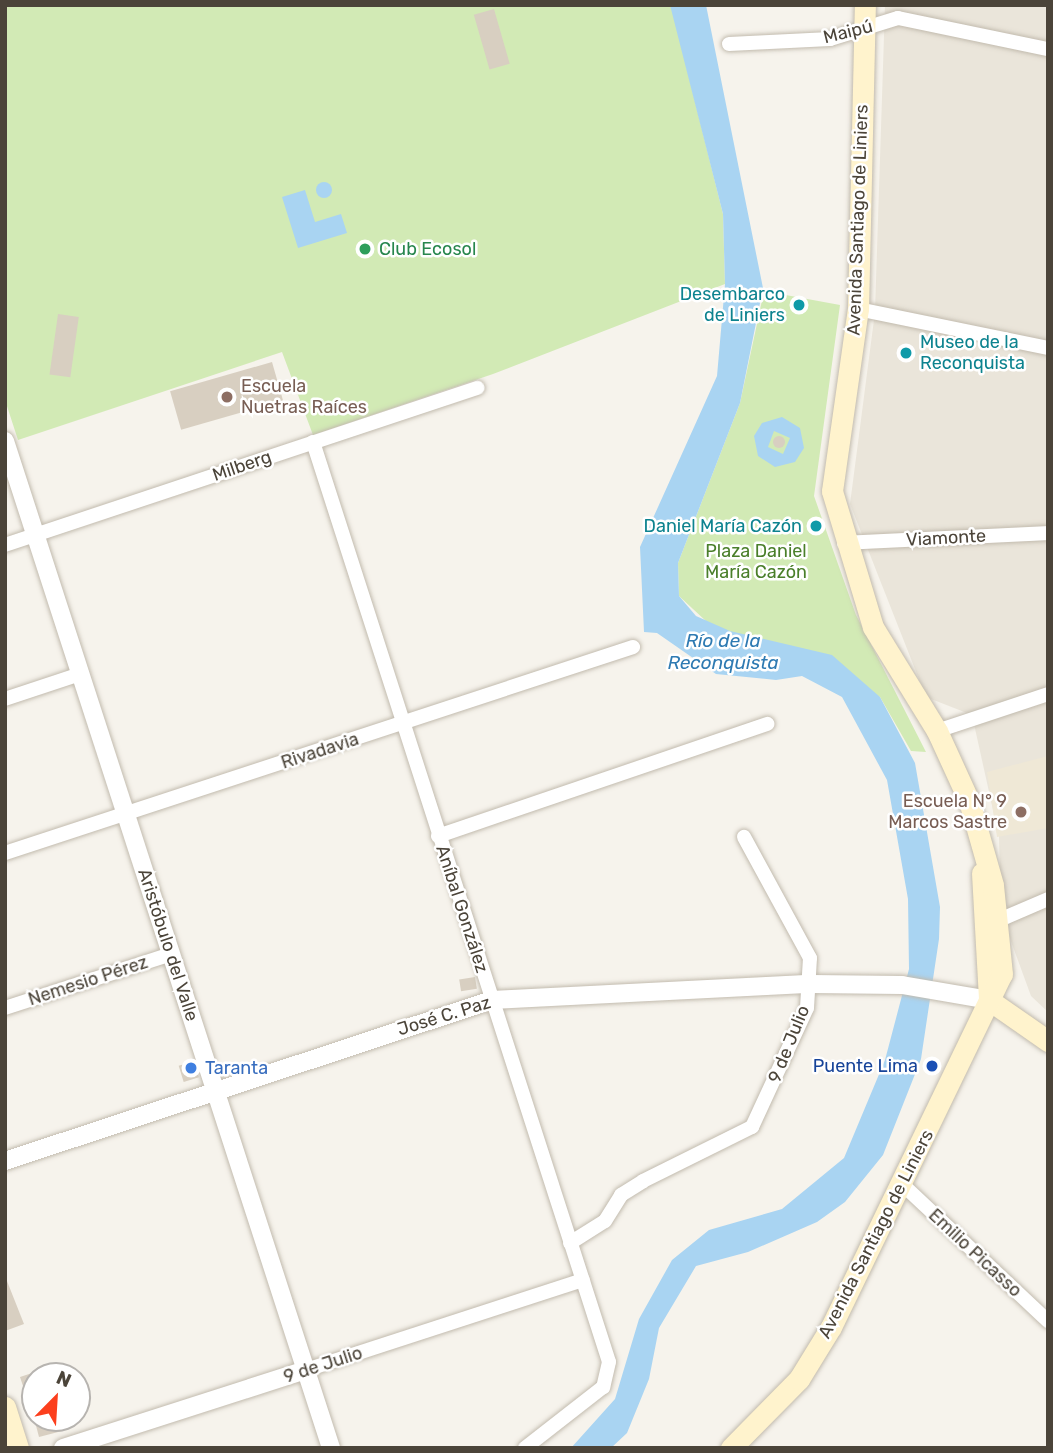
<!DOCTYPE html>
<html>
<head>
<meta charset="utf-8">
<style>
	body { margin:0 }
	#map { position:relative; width:1053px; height:1453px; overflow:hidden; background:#f6f3ec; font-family:Rubik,sans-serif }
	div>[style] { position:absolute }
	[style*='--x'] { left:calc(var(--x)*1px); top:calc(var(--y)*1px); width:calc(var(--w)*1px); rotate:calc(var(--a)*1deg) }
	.residential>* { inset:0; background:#eae5da }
	.education>* { inset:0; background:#efe8d6 }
	.green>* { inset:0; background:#d2eab5 }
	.water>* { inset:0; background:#a9d4f2 }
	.round { border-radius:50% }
	.building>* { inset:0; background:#d8cfc1; transform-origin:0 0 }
	.roads { filter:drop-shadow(0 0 2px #c2bbae) drop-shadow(0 0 2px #c2bbae) }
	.minor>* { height:14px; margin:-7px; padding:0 7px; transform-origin:7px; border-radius:7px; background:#fff }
	.tertiary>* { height:18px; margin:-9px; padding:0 9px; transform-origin:9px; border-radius:9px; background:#fff }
	.secondary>* { height:21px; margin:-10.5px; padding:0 10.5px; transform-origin:10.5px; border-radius:10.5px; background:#fff3cd }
	.dots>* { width:19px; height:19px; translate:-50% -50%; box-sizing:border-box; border:4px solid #fff; border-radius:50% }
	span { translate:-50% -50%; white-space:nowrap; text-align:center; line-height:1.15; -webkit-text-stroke:5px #fff; paint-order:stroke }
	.street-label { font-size:18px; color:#4b4439 }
	.leisure-label { font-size:18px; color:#27864d }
	.left { translate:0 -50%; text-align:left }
	.culture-label { font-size:18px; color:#0d838f }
	.right { translate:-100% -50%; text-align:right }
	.education-label { font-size:18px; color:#785e54 }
	.park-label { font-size:18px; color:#4a7f2a }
	.transit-label { font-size:18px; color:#164399 }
	.shop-label { font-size:18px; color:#366cbe }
	.water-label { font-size:19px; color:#2e7ab2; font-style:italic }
	.frame { position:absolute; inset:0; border:7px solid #4b4439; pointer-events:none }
	.north { position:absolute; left:21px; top:1362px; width:70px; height:70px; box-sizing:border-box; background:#fff; border:2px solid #b7b4b0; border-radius:50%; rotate:24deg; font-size:19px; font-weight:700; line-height:28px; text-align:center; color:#4b4439 }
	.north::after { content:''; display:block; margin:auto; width:24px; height:32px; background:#fc3f1d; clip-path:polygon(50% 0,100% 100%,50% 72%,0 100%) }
</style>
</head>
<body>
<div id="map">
	<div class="residential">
		<i style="clip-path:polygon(885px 5px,1048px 5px,1048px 1012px,1031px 996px,1001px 914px,999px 837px,972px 715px,926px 697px,850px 504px,875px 312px)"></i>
	</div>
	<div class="education">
		<i style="clip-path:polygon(1048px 756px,1048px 828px,997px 837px,987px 772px)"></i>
	</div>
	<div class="green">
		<i style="clip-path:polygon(5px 5px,671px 5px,723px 214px,725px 284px,493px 374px,313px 435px,282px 352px,18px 440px,5px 400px)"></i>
		<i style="clip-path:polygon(764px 291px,840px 305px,814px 496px,856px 615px,926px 752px,911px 751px,880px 697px,707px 622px,679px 596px,678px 563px,740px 403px)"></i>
	</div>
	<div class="water">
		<i style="clip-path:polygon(670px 5px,706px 5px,763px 288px,740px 403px,678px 563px,679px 596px,696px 616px,730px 631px,832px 655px,880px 697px,915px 763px,940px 907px,939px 939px,921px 1059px,883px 1155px,845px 1202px,817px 1222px,748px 1252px,696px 1266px,659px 1328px,649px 1379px,627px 1433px,611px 1448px,571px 1448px,615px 1399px,639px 1319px,672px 1260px,709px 1230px,782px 1209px,844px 1158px,885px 1060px,909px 969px,908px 899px,887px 780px,842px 697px,802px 676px,776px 680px,716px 674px,657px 633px,644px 632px,640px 547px,717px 376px,725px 284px,723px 214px)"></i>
		<i class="round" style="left:316px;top:182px;width:16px;height:16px"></i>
		<i style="clip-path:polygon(305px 190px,315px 222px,341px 214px,347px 233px,298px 248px,282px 197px)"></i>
		<i style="clip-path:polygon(evenodd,782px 417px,800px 428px,804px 448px,795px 462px,775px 467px,758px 456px,754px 436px,762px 423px,782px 417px,774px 431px,790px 438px,783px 454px,768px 447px,774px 431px)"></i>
	</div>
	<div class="building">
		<i style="left:494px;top:9px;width:57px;height:21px;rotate:74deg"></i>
		<i style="left:58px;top:314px;width:21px;height:61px;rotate:8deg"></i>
		<i style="left:272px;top:362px;width:40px;height:106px;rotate:74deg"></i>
		<i class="round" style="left:773px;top:436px;width:12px;height:12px"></i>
		<i style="left:475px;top:977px;width:12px;height:16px;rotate:81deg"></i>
		<i style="left:194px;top:1061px;width:17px;height:16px;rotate:73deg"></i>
		<i style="clip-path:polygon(5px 1276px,24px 1324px,5px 1331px)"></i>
		<i style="clip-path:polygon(35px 1372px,35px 1389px,25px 1392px,20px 1377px)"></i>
		<i style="clip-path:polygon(34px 1418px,58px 1418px,62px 1431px,39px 1437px)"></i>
	</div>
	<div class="roads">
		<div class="minor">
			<i style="--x:729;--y:44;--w:101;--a:-2.8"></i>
			<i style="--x:830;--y:39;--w:71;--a:-17.2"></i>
			<i style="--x:898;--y:18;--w:153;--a:11.7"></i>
			<i style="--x:858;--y:309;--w:194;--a:11.6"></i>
			<i style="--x:313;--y:442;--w:966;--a:72.16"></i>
			<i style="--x:609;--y:1362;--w:26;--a:103"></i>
			<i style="--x:603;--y:1387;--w:99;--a:142"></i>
			<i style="--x:844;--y:543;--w:204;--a:-2.8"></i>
			<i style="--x:5;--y:545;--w:498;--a:-18.4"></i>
			<i style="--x:5;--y:699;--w:79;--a:-18.4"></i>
			<i style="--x:937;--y:731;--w:117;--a:-18.4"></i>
			<i style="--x:438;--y:836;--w:348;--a:-18.8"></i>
			<i style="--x:5;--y:853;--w:661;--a:-18.16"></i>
			<i style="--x:997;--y:921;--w:56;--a:-23.3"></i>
			<i style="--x:5;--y:1008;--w:175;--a:-18"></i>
			<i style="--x:903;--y:1185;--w:199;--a:43.2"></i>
			<i style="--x:570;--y:1243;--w:41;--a:-32.2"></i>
			<i style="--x:605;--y:1221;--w:31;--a:-58"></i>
			<i style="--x:621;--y:1195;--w:26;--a:-32"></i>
			<i style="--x:643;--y:1181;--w:122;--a:-26.4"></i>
			<i style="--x:752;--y:1127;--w:131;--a:-65.2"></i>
			<i style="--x:807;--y:1008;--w:50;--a:-86.6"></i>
			<i style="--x:810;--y:958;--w:138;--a:-118.6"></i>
			<i style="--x:306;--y:1370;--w:291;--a:-18"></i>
		</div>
		<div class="tertiary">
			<i style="--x:5;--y:441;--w:1058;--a:72.06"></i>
			<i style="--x:5;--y:1161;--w:513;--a:-18.29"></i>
			<i style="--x:492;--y:1000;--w:319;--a:-2.9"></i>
			<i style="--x:811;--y:984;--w:91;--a:0.6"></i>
			<i style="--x:902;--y:985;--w:88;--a:9.8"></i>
			<i style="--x:63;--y:1448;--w:255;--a:-17.8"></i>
		</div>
		<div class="secondary">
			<i style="--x:982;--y:873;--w:127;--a:86.8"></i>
			<i style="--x:989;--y:1000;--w:72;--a:34.8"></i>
			<i style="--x:5;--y:1407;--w:43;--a:72.4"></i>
			<i style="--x:731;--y:1448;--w:97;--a:-45.4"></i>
			<i style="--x:799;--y:1379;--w:61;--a:-58.4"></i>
			<i style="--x:831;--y:1327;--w:392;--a:-64.2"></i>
			<i style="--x:1002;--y:974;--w:89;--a:-95.8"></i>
			<i style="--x:993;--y:885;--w:87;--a:-105.9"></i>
			<i style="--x:969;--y:801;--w:77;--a:-114.6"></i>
			<i style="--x:937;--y:731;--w:122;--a:-121.6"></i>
			<i style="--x:873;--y:627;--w:142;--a:-106.8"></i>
			<i style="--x:832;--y:491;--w:184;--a:-81.9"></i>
			<i style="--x:858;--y:309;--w:304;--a:-88.7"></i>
		</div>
	</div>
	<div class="dots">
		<i style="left:365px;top:249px;background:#2e9e5b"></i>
		<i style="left:799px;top:305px;background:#0f9aa8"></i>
		<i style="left:906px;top:353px;background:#0f9aa8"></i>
		<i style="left:227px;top:397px;background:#8d6e63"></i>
		<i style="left:816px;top:526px;background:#0f9aa8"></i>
		<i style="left:1021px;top:812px;background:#8d6e63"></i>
		<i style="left:932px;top:1066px;background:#1a4fb4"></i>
		<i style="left:191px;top:1068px;background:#3f7fe0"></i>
	</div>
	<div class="street-label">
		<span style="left:848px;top:32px;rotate:-14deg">Maipú</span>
		<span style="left:858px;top:220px;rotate:-88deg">Avenida Santiago de Liniers</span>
		<span style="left:242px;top:466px;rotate:-19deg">Milberg</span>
		<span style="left:946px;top:538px;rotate:-3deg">Viamonte</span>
		<span style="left:320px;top:751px;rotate:-18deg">Rivadavia</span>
		<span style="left:462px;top:909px;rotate:72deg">Aníbal González</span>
		<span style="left:168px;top:945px;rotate:72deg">Aristóbulo del Valle</span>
		<span style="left:88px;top:981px;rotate:-18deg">Nemesio Pérez</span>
		<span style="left:444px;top:1016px;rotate:-17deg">José C. Paz</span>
		<span style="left:789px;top:1044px;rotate:-68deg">9 de Julio</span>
		<span style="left:876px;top:1234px;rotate:-63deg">Avenida Santiago de Liniers</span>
		<span style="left:975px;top:1253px;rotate:43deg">Emilio Picasso</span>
		<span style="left:323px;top:1365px;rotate:-18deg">9 de Julio</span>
	</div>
	<div class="leisure-label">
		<span class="left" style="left:379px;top:249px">Club Ecosol</span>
	</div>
	<div class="culture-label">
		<span class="right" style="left:785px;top:305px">Desembarco<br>de Liniers</span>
		<span class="left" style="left:920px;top:353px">Museo de la<br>Reconquista</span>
		<span class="right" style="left:802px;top:526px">Daniel María Cazón</span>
	</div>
	<div class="education-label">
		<span class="left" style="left:241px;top:397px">Escuela<br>Nuetras Raíces</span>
		<span class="right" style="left:1007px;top:812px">Escuela N° 9<br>Marcos Sastre</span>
	</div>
	<div class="park-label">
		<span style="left:756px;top:562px">Plaza Daniel<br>María Cazón</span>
	</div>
	<div class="transit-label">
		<span class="right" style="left:918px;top:1066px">Puente Lima</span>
	</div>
	<div class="shop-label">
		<span class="left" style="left:205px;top:1068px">Taranta</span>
	</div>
	<div class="water-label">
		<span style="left:723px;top:652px">Río de la<br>Reconquista</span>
	</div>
	<div class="frame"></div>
	<div class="north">N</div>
</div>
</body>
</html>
